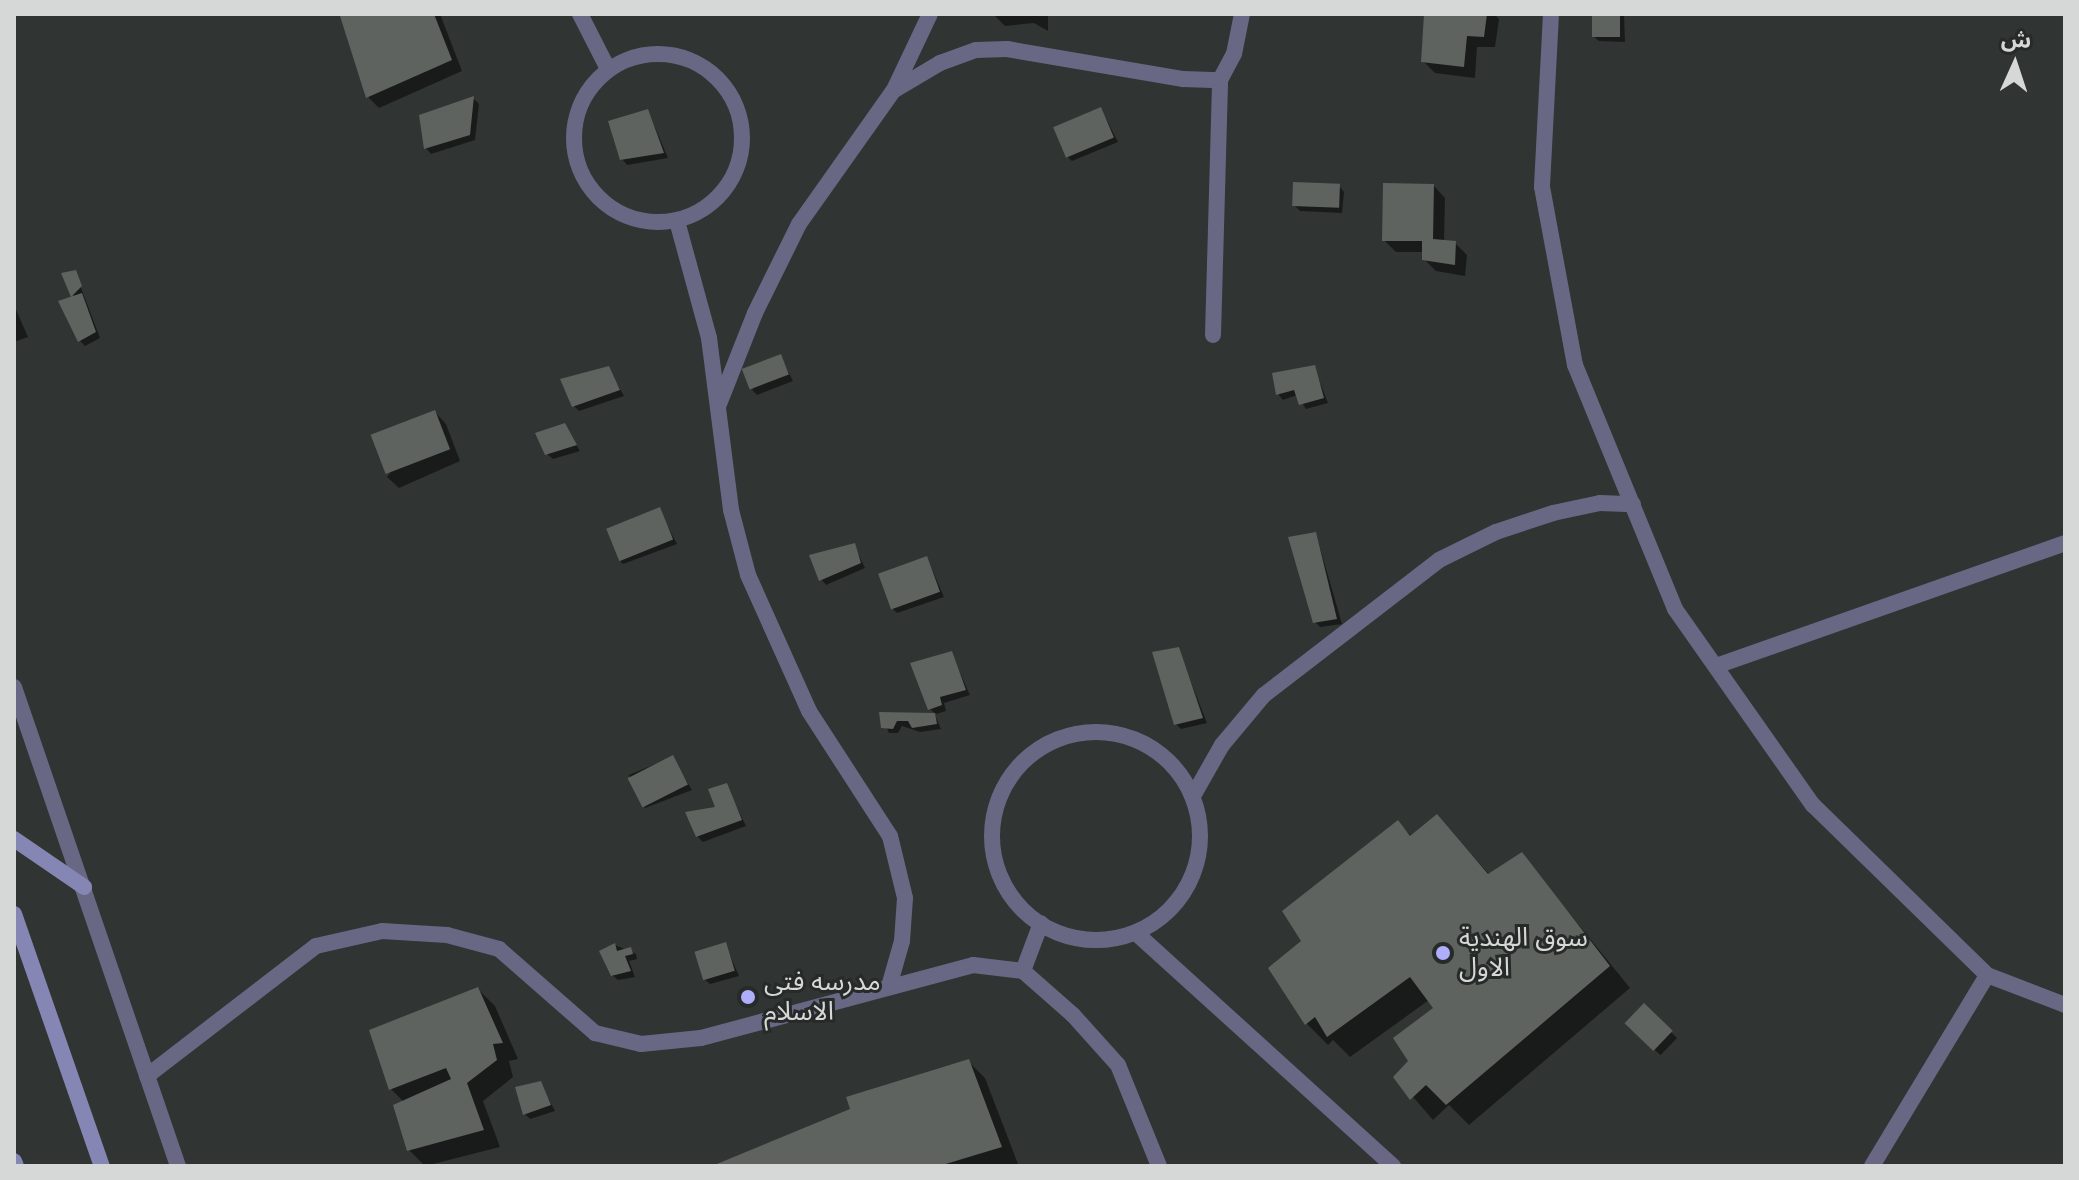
<!DOCTYPE html>
<html>
<head>
<meta charset="utf-8">
<style>
	body { margin:0 }
	#map { position:relative; width:2079px; height:1180px; overflow:hidden; background:#303432; font-family:"Fira Sans","Noto Sans Arabic",sans-serif }
	div>[style] { position:absolute }
	[style*='--x'] { left:calc(var(--x)*1px); top:calc(var(--y)*1px); width:calc(var(--w)*1px); rotate:calc(var(--a)*1deg) }
	.shadow>* { inset:0; background:#0007; transform-origin:0 0 }
	.building>* { inset:0; background:#5e6360; transform-origin:0 0 }
	.lane>* { height:16px; margin:-8px; padding:0 8px; transform-origin:8px; border-radius:8px; background:#686885 }
	.street>* { height:16px; margin:-8px; padding:0 8px; transform-origin:8px; border-radius:8px; background:#686885 }
	.street>.ring { margin:-8px; padding:0; box-sizing:content-box; background:none; border:16px solid #686885; border-radius:50% }
	.secondary>* { height:16px; margin:-8px; padding:0 8px; transform-origin:8px; border-radius:8px; background:#8586b3 }
	.dots>* { width:22px; height:22px; translate:-50% -50%; box-sizing:border-box; border:4px solid #262a28; border-radius:50% }
	span { translate:-50% -50%; white-space:nowrap; text-align:center; line-height:1.15; -webkit-text-stroke:6px #262a28; paint-order:stroke }
	.poi-label { font-size:26px; color:#d5d8d7 }
	.left { translate:0 -50%; text-align:left }
	.frame { position:absolute; inset:0; border:16px solid #d5d8d7; pointer-events:none }
	.north { position:absolute; left:1975px; top:24px; width:80px; height:80px; -webkit-text-stroke:6px #262a28; paint-order:stroke; rotate:3deg; font-size:22px; font-weight:700; line-height:32px; text-align:center; color:#d5d8d7 }
	.north::after { content:''; display:block; margin:auto; width:28px; height:36px; background:#d5d8d7; clip-path:polygon(50% 0,100% 100%,50% 72%,0 100%) }
</style>
</head>
<body>
<div id="map">
	<div class="shadow">
		<i style="clip-path:polygon(352px 14px,440px 14px,462px 71px,379px 108px,368px 97px,343px 17px)"></i>
		<i style="clip-path:polygon(1048px 14px,1048px 31px,1034px 23px,1005px 26px,994px 15px)"></i>
		<i style="clip-path:polygon(1426px 14px,1494px 14px,1499px 19px,1495px 47px,1477px 47px,1475px 78px,1435px 73px,1423px 61px)"></i>
		<i style="clip-path:polygon(1593px 14px,1624px 14px,1625px 42px,1599px 41px,1593px 36px)"></i>
		<i style="clip-path:polygon(474px 99px,479px 104px,475px 140px,431px 154px,426px 148px)"></i>
		<i style="clip-path:polygon(1101px 109px,1118px 142px,1072px 161px,1066px 156px)"></i>
		<i style="clip-path:polygon(648px 111px,668px 158px,627px 165px,622px 159px)"></i>
		<i style="clip-path:polygon(1339px 186px,1344px 192px,1342px 213px,1300px 211px,1295px 206px)"></i>
		<i style="clip-path:polygon(1434px 186px,1445px 198px,1444px 242px,1455px 243px,1467px 255px,1465px 276px,1436px 271px,1424px 259px,1424px 252px,1396px 252px,1384px 240px)"></i>
		<i style="clip-path:polygon(75px 272px,100px 338px,85px 346px,80px 341px,75px 298px,64px 275px)"></i>
		<i style="clip-path:polygon(14px 305px,28px 337px,14px 342px)"></i>
		<i style="clip-path:polygon(780px 356px,793px 381px,757px 395px,752px 390px)"></i>
		<i style="clip-path:polygon(1314px 367px,1328px 403px,1306px 409px,1297px 395px,1283px 400px,1278px 394px)"></i>
		<i style="clip-path:polygon(608px 368px,624px 396px,579px 411px,574px 406px)"></i>
		<i style="clip-path:polygon(435px 412px,446px 424px,460px 461px,399px 488px,387px 477px)"></i>
		<i style="clip-path:polygon(564px 425px,580px 451px,553px 459px,547px 454px)"></i>
		<i style="clip-path:polygon(659px 510px,677px 544px,623px 564px,618px 559px)"></i>
		<i style="clip-path:polygon(1316px 534px,1342px 624px,1320px 627px,1315px 622px)"></i>
		<i style="clip-path:polygon(854px 545px,865px 568px,826px 585px,821px 579px)"></i>
		<i style="clip-path:polygon(927px 558px,944px 597px,897px 613px,892px 608px)"></i>
		<i style="clip-path:polygon(1178px 649px,1207px 723px,1181px 729px,1176px 724px)"></i>
		<i style="clip-path:polygon(951px 653px,970px 695px,944px 703px,946px 711px,936px 714px,930px 709px)"></i>
		<i style="clip-path:polygon(881px 714px,935px 715px,941px 729px,920px 732px,902px 726px,898px 733px,889px 733px)"></i>
		<i style="clip-path:polygon(672px 757px,692px 790px,645px 808px,629px 775px)"></i>
		<i style="clip-path:polygon(726px 785px,746px 826px,703px 842px,697px 836px,718px 808px)"></i>
		<i style="clip-path:polygon(1437px 817px,1490px 875px,1522px 855px,1630px 988px,1469px 1125px,1449px 1105px,1433px 1120px,1396px 1077px,1411px 1061px,1436px 1008px,1429px 1000px,1350px 1057px,1333px 1040px,1328px 1045px,1307px 1024px,1270px 969px,1304px 941px,1398px 823px,1412px 837px)"></i>
		<i style="clip-path:polygon(725px 944px,739px 976px,710px 984px,704px 979px)"></i>
		<i style="clip-path:polygon(615px 945px,636px 954px,637px 959px,629px 961px,635px 977px,618px 980px,612px 975px)"></i>
		<i style="clip-path:polygon(478px 989px,495px 1006px,518px 1059px,509px 1061px,513px 1077px,483px 1101px,500px 1147px,425px 1166px,409px 1150px,404px 1102px,391px 1089px)"></i>
		<i style="left:1644px;top:1006px;width:46px;height:24px;rotate:44deg"></i>
		<i style="clip-path:polygon(968px 1061px,985px 1078px,1018px 1164px,717px 1166px)"></i>
		<i style="clip-path:polygon(540px 1083px,555px 1111px,530px 1119px,525px 1114px)"></i>
	</div>
	<div class="building">
		<i style="clip-path:polygon(434px 14px,452px 60px,366px 98px,340px 16px)"></i>
		<i style="clip-path:polygon(1424px 14px,1487px 14px,1484px 37px,1467px 36px,1464px 67px,1421px 62px)"></i>
		<i style="left:1592px;top:14px;width:28px;height:23px"></i>
		<i style="clip-path:polygon(474px 96px,470px 135px,424px 149px,419px 115px)"></i>
		<i style="left:1101px;top:107px;width:33px;height:52px;rotate:67deg"></i>
		<i style="clip-path:polygon(648px 109px,664px 153px,620px 160px,608px 121px)"></i>
		<i style="left:1293px;top:182px;width:47px;height:24px;rotate:2deg"></i>
		<i style="clip-path:polygon(1383px 183px,1434px 184px,1433px 239px,1456px 241px,1455px 265px,1422px 260px,1422px 241px,1382px 241px)"></i>
		<i style="clip-path:polygon(76px 270px,82px 286px,71px 297px,61px 273px)"></i>
		<i style="clip-path:polygon(82px 293px,96px 332px,78px 342px,58px 301px)"></i>
		<i style="left:781px;top:354px;width:22px;height:42px;rotate:69deg"></i>
		<i style="clip-path:polygon(1315px 365px,1324px 398px,1299px 405px,1294px 390px,1276px 395px,1272px 373px)"></i>
		<i style="clip-path:polygon(609px 366px,620px 390px,572px 407px,560px 379px)"></i>
		<i style="left:435px;top:410px;width:42px;height:69px;rotate:69deg"></i>
		<i style="clip-path:polygon(565px 423px,577px 445px,545px 455px,535px 433px)"></i>
		<i style="left:660px;top:507px;width:35px;height:58px;rotate:68deg"></i>
		<i style="clip-path:polygon(1316px 532px,1337px 619px,1313px 623px,1288px 537px)"></i>
		<i style="clip-path:polygon(855px 543px,861px 563px,819px 581px,809px 555px)"></i>
		<i style="left:927px;top:556px;width:38px;height:52px;rotate:70deg"></i>
		<i style="clip-path:polygon(1179px 647px,1203px 718px,1174px 725px,1152px 652px)"></i>
		<i style="clip-path:polygon(952px 651px,966px 690px,940px 697px,942px 705px,928px 710px,910px 663px)"></i>
		<i style="clip-path:polygon(879px 712px,935px 713px,937px 724px,912px 728px,908px 721px,897px 721px,893px 729px,881px 728px)"></i>
		<i style="left:673px;top:755px;width:33px;height:51px;rotate:63deg"></i>
		<i style="clip-path:polygon(727px 783px,742px 820px,696px 837px,685px 812px,715px 807px,708px 789px)"></i>
		<i style="clip-path:polygon(1437px 814px,1488px 874px,1522px 852px,1610px 966px,1446px 1105px,1426px 1085px,1410px 1100px,1393px 1077px,1408px 1061px,1393px 1038px,1433px 1008px,1410px 977px,1327px 1037px,1315px 1017px,1305px 1025px,1268px 968px,1301px 941px,1282px 911px,1398px 820px,1410px 836px)"></i>
		<i style="left:726px;top:942px;width:30px;height:33px;rotate:73deg"></i>
		<i style="clip-path:polygon(615px 943px,617px 951px,631px 947px,633px 954px,625px 956px,631px 971px,611px 976px,599px 951px)"></i>
		<i style="clip-path:polygon(478px 987px,503px 1043px,493px 1044px,497px 1060px,467px 1083px,484px 1130px,407px 1151px,393px 1105px,451px 1079px,446px 1068px,389px 1090px,369px 1030px)"></i>
		<i style="left:1644px;top:1003px;width:40px;height:28px;rotate:44deg"></i>
		<i style="clip-path:polygon(969px 1059px,1002px 1147px,939px 1166px,712px 1166px,850px 1109px,846px 1097px)"></i>
		<i style="clip-path:polygon(541px 1081px,551px 1105px,523px 1115px,515px 1087px)"></i>
	</div>
	<div class="lane">
		<i style="--x:1213;--y:335;--w:255;--a:-88.4"></i>
	</div>
	<div class="street">
		<i style="--x:580;--y:14;--w:62;--a:63"></i>
		<i style="--x:1551;--y:14;--w:173;--a:93"></i>
		<i style="--x:1542;--y:187;--w:181;--a:79.5"></i>
		<i style="--x:1575;--y:365;--w:264;--a:67.7"></i>
		<i style="--x:1675;--y:609;--w:240;--a:54.9"></i>
		<i style="--x:1813;--y:805;--w:243;--a:44.3"></i>
		<i style="--x:1987;--y:975;--w:84;--a:21"></i>
		<i class="ring" style="left:574px;top:54px;width:152px;height:152px"></i>
		<i style="--x:894;--y:90;--w:84;--a:-64.7"></i>
		<i style="--x:677;--y:221;--w:121;--a:74.7"></i>
		<i style="--x:709;--y:338;--w:173;--a:82.7"></i>
		<i style="--x:731;--y:510;--w:67;--a:75.3"></i>
		<i style="--x:748;--y:575;--w:149;--a:65.8"></i>
		<i style="--x:809;--y:711;--w:149;--a:57.1"></i>
		<i style="--x:890;--y:836;--w:64;--a:76.4"></i>
		<i style="--x:905;--y:898;--w:43;--a:94"></i>
		<i style="--x:902;--y:941;--w:44;--a:105.9"></i>
		<i style="--x:719;--y:404;--w:98;--a:-68.4"></i>
		<i style="--x:755;--y:313;--w:99;--a:-63.7"></i>
		<i style="--x:799;--y:224;--w:163;--a:-54.7"></i>
		<i style="--x:893;--y:91;--w:55;--a:-30.8"></i>
		<i style="--x:940;--y:63;--w:38;--a:-20"></i>
		<i style="--x:976;--y:50;--w:31;--a:-2"></i>
		<i style="--x:1007;--y:49;--w:179;--a:9.7"></i>
		<i style="--x:1183;--y:79;--w:37;--a:2"></i>
		<i style="--x:1220;--y:80;--w:30;--a:-62"></i>
		<i style="--x:1234;--y:54;--w:41;--a:-78.7"></i>
		<i style="--x:1716;--y:666;--w:370;--a:-19.4"></i>
		<i style="--x:14;--y:687;--w:506;--a:71.1"></i>
		<i class="ring" style="left:992px;top:732px;width:192px;height:192px"></i>
		<i style="--x:1193;--y:796;--w:59;--a:-60.4"></i>
		<i style="--x:1222;--y:745;--w:65;--a:-50"></i>
		<i style="--x:1264;--y:695;--w:221;--a:-37.6"></i>
		<i style="--x:1439;--y:560;--w:64;--a:-26.2"></i>
		<i style="--x:1496;--y:532;--w:60;--a:-18.4"></i>
		<i style="--x:1553;--y:513;--w:48;--a:-12"></i>
		<i style="--x:1600;--y:503;--w:33;--a:2"></i>
		<i style="--x:1136;--y:933;--w:347;--a:42.2"></i>
		<i style="--x:1023;--y:971;--w:51;--a:-69.4"></i>
		<i style="--x:147;--y:1076;--w:213;--a:-37.6"></i>
		<i style="--x:316;--y:946;--w:68;--a:-12.8"></i>
		<i style="--x:382;--y:931;--w:65;--a:3.5"></i>
		<i style="--x:447;--y:935;--w:54;--a:15.1"></i>
		<i style="--x:499;--y:949;--w:128;--a:41.2"></i>
		<i style="--x:595;--y:1033;--w:47;--a:13.4"></i>
		<i style="--x:641;--y:1044;--w:60;--a:-5.7"></i>
		<i style="--x:701;--y:1038;--w:282;--a:-15"></i>
		<i style="--x:973;--y:965;--w:50;--a:6.8"></i>
		<i style="--x:1023;--y:971;--w:67;--a:41.3"></i>
		<i style="--x:1073;--y:1015;--w:67;--a:48"></i>
		<i style="--x:1118;--y:1065;--w:109;--a:67.9"></i>
		<i style="--x:1872;--y:1166;--w:223;--a:-58.9"></i>
	</div>
	<div class="secondary">
		<i style="--x:14;--y:839;--w:85;--a:34.4"></i>
		<i style="--x:14;--y:914;--w:267;--a:70.8"></i>
		<i style="--x:14;--y:1161;--w:5;--a:68"></i>
	</div>
	<div class="dots">
		<i style="left:1443px;top:953px;background:#afaefa"></i>
		<i style="left:748px;top:997px;background:#afaefa"></i>
	</div>
	<div class="poi-label">
		<span class="left" style="left:1459px;top:953px">سوق الهندية<br>الاول</span>
		<span class="left" style="left:764px;top:997px">مدرسه فتى<br>الاسلام</span>
	</div>
	<div class="frame"></div>
	<div class="north">ش</div>
</div>
</body>
</html>
